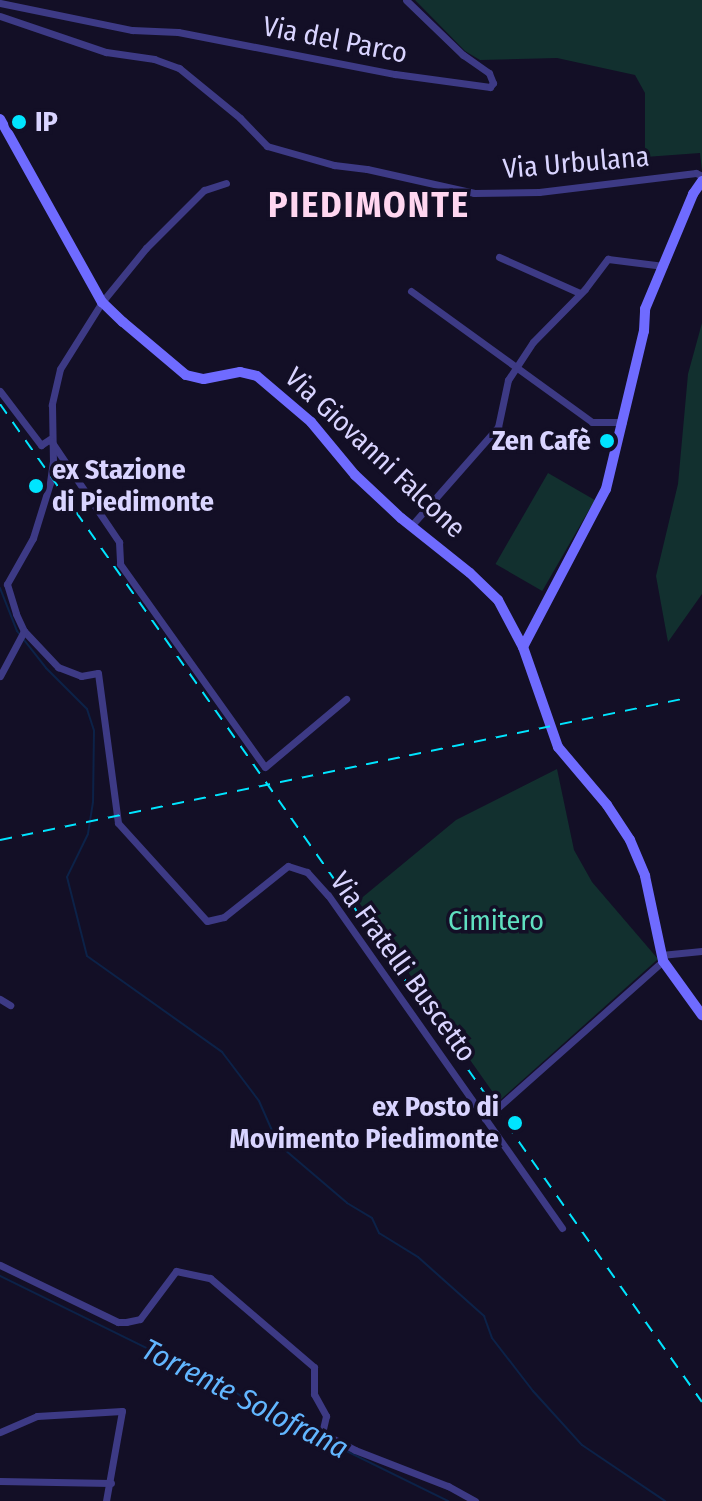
<!DOCTYPE html>
<html>
<head>
<meta charset="utf-8">
<style>
	body { margin:0 }
	#map { position:relative; width:702px; height:1501px; overflow:hidden; background:#130f26; font-family:"Fira Sans Condensed",sans-serif }
	div>[style] { position:absolute }
	[style*='--x'] { left:calc(var(--x)*1px); top:calc(var(--y)*1px); width:calc(var(--w)*1px); rotate:calc(var(--a)*1deg) }
	.green>* { inset:0; background:#12302f; transform-origin:0 0 }
	.stream>* { height:2px; margin:-1px; padding:0 1px; transform-origin:1px; border-radius:1px; background:#0c2248 }
	.street>* { height:7px; margin:-3.5px; padding:0 3.5px; transform-origin:3.5px; border-radius:3.5px; background:#3d3a85 }
	.secondary>* { height:10px; margin:-5px; padding:0 5px; transform-origin:5px; border-radius:5px; background:#6f6bff }
	.rail>* { height:2px; margin-top:-1px; transform-origin:0; background:repeating-linear-gradient(90deg,#00e5ff 0 12px,transparent 0 22px) }
	.dots>* { width:22px; height:22px; translate:-50% -50%; box-sizing:border-box; border:4px solid #130f26; border-radius:50% }
	span { translate:-50% -50%; white-space:nowrap; text-align:center; line-height:1.15; -webkit-text-stroke:7px #130f26; paint-order:stroke }
	.street-label { font-size:28px; color:#d9d4ff }
	.poi-label { font-size:28px; color:#d9d4ff; font-weight:700 }
	.left { translate:0 -50%; text-align:left }
	.right { translate:-100% -50%; text-align:right }
	.park-label { font-size:28px; color:#5fe0c0 }
	.water-label { font-size:30px; color:#62b6ff; font-style:italic }
	.district-label { font-size:36px; color:#ffd6f0; font-weight:700; letter-spacing:2px }
</style>
</head>
<body>
<div id="map">
	<div class="green">
		<i style="clip-path:polygon(415px 0,702px 0,702px 171px,700px 153px,645px 157px,645px 93px,635px 75px,557px 58px,480px 60px,465px 51px)"></i>
		<i style="clip-path:polygon(702px 323px,702px 594px,668px 642px,656px 576px,678px 484px,688px 374px)"></i>
		<i style="left:548px;top:473px;width:54px;height:105px;rotate:30deg"></i>
		<i style="clip-path:polygon(557px 769px,574px 850px,592px 882px,658px 959px,499px 1101px,358px 901px,456px 820px)"></i>
	</div>
	<div class="stream">
		<i style="--x:0;--y:588;--w:46;--a:68.4"></i>
		<i style="--x:17;--y:631;--w:47;--a:51.9"></i>
		<i style="--x:46;--y:668;--w:58;--a:45"></i>
		<i style="--x:87;--y:709;--w:23;--a:72"></i>
		<i style="--x:94;--y:731;--w:71;--a:90.8"></i>
		<i style="--x:93;--y:802;--w:32;--a:99"></i>
		<i style="--x:88;--y:834;--w:48;--a:116"></i>
		<i style="--x:67;--y:877;--w:81;--a:75.8"></i>
		<i style="--x:87;--y:956;--w:166;--a:35.4"></i>
		<i style="--x:222;--y:1052;--w:61;--a:52.9"></i>
		<i style="--x:259;--y:1101;--w:47;--a:66.2"></i>
		<i style="--x:278;--y:1144;--w:91;--a:40.5"></i>
		<i style="--x:347;--y:1203;--w:29;--a:31"></i>
		<i style="--x:372;--y:1218;--w:17;--a:65"></i>
		<i style="--x:379;--y:1233;--w:46;--a:31.6"></i>
		<i style="--x:418;--y:1257;--w:89;--a:41.8"></i>
		<i style="--x:484;--y:1316;--w:23;--a:70"></i>
		<i style="--x:492;--y:1338;--w:67;--a:52.3"></i>
		<i style="--x:533;--y:1391;--w:73;--a:47.8"></i>
		<i style="--x:582;--y:1445;--w:100;--a:34"></i>
		<i style="--x:0;--y:1276;--w:193;--a:26.2"></i>
		<i style="--x:173;--y:1361;--w:22;--a:10"></i>
		<i style="--x:195;--y:1365;--w:77;--a:33.9"></i>
		<i style="--x:259;--y:1408;--w:211;--a:26.2"></i>
	</div>
	<div class="street">
		<i style="--x:0;--y:3;--w:135;--a:11.6"></i>
		<i style="--x:132;--y:30;--w:46;--a:2.5"></i>
		<i style="--x:178;--y:32;--w:221;--a:11"></i>
		<i style="--x:395;--y:74;--w:96;--a:7.8"></i>
		<i style="--x:490;--y:87;--w:5;--a:-53"></i>
		<i style="--x:493;--y:83;--w:11;--a:-112"></i>
		<i style="--x:489;--y:73;--w:32;--a:-145"></i>
		<i style="--x:463;--y:55;--w:79;--a:-136"></i>
		<i style="--x:0;--y:16;--w:112;--a:18.8"></i>
		<i style="--x:106;--y:52;--w:49;--a:8.3"></i>
		<i style="--x:154;--y:59;--w:27;--a:20"></i>
		<i style="--x:179;--y:68;--w:79;--a:39.3"></i>
		<i style="--x:240;--y:118;--w:39;--a:46"></i>
		<i style="--x:267;--y:146;--w:70;--a:15.8"></i>
		<i style="--x:334;--y:165;--w:33;--a:7"></i>
		<i style="--x:367;--y:169;--w:110;--a:12.6"></i>
		<i style="--x:474;--y:193;--w:65;--a:-0.9"></i>
		<i style="--x:539;--y:192;--w:158;--a:-6.9"></i>
		<i style="--x:696;--y:173;--w:7;--a:27"></i>
		<i style="--x:226;--y:183;--w:23;--a:162"></i>
		<i style="--x:204;--y:190;--w:82;--a:135"></i>
		<i style="--x:146;--y:248;--w:70;--a:129.2"></i>
		<i style="--x:102;--y:302;--w:79;--a:122.1"></i>
		<i style="--x:60;--y:369;--w:37;--a:103"></i>
		<i style="--x:52;--y:405;--w:56;--a:89"></i>
		<i style="--x:53;--y:461;--w:22;--a:98"></i>
		<i style="--x:50;--y:483;--w:58;--a:107.2"></i>
		<i style="--x:33;--y:538;--w:53;--a:119.5"></i>
		<i style="--x:7;--y:584;--w:31;--a:73"></i>
		<i style="--x:16;--y:614;--w:19;--a:65"></i>
		<i style="--x:24;--y:631;--w:50;--a:46.6"></i>
		<i style="--x:58;--y:667;--w:25;--a:21"></i>
		<i style="--x:81;--y:676;--w:17;--a:-10"></i>
		<i style="--x:98;--y:673;--w:151;--a:82.4"></i>
		<i style="--x:118;--y:823;--w:132;--a:47.8"></i>
		<i style="--x:207;--y:921;--w:17;--a:-13"></i>
		<i style="--x:224;--y:917;--w:82;--a:-38.6"></i>
		<i style="--x:288;--y:866;--w:20;--a:18"></i>
		<i style="--x:307;--y:872;--w:31;--a:48"></i>
		<i style="--x:328;--y:895;--w:407;--a:54.9"></i>
		<i style="--x:499;--y:257;--w:89;--a:24"></i>
		<i style="--x:411;--y:291;--w:223;--a:35.9"></i>
		<i style="--x:592;--y:422;--w:31;--a:0"></i>
		<i style="--x:0;--y:391;--w:68;--a:52.8"></i>
		<i style="--x:41;--y:445;--w:11;--a:-34"></i>
		<i style="--x:51;--y:441;--w:122;--a:56"></i>
		<i style="--x:119;--y:542;--w:22;--a:87"></i>
		<i style="--x:120;--y:564;--w:249;--a:54.5"></i>
		<i style="--x:265;--y:767;--w:106;--a:-40"></i>
		<i style="--x:411;--y:526;--w:132;--a:-48.7"></i>
		<i style="--x:498;--y:427;--w:48;--a:-78"></i>
		<i style="--x:508;--y:380;--w:45;--a:-56.7"></i>
		<i style="--x:533;--y:342;--w:74;--a:-45.5"></i>
		<i style="--x:585;--y:289;--w:38;--a:-53"></i>
		<i style="--x:608;--y:259;--w:56;--a:7.1"></i>
		<i style="--x:0;--y:676;--w:51;--a:-61.9"></i>
		<i style="--x:661;--y:955;--w:41;--a:-5.6"></i>
		<i style="--x:0;--y:999;--w:12;--a:31"></i>
		<i style="--x:485;--y:1119;--w:238;--a:-41.6"></i>
		<i style="--x:0;--y:1265;--w:131;--a:25.8"></i>
		<i style="--x:118;--y:1322;--w:8;--a:0"></i>
		<i style="--x:126;--y:1322;--w:14;--a:-12"></i>
		<i style="--x:140;--y:1319;--w:60;--a:-53.1"></i>
		<i style="--x:176;--y:1271;--w:35;--a:12"></i>
		<i style="--x:210;--y:1278;--w:137;--a:40.6"></i>
		<i style="--x:314;--y:1367;--w:27;--a:90"></i>
		<i style="--x:314;--y:1394;--w:25;--a:61"></i>
		<i style="--x:326;--y:1416;--w:17;--a:103"></i>
		<i style="--x:322;--y:1433;--w:37;--a:27"></i>
		<i style="--x:355;--y:1450;--w:100;--a:21.2"></i>
		<i style="--x:448;--y:1486;--w:31;--a:29"></i>
		<i style="--x:0;--y:1432;--w:40;--a:-23.4"></i>
		<i style="--x:37;--y:1416;--w:85;--a:-3.4"></i>
		<i style="--x:122;--y:1411;--w:91;--a:100.1"></i>
		<i style="--x:0;--y:1481;--w:111;--a:1"></i>
	</div>
	<div class="secondary">
		<i style="--x:0;--y:119;--w:210;--a:60.9"></i>
		<i style="--x:102;--y:302;--w:29;--a:44"></i>
		<i style="--x:123;--y:322;--w:82;--a:40.1"></i>
		<i style="--x:186;--y:375;--w:18;--a:13"></i>
		<i style="--x:204;--y:379;--w:37;--a:-11"></i>
		<i style="--x:240;--y:372;--w:17;--a:13"></i>
		<i style="--x:257;--y:376;--w:71;--a:40.4"></i>
		<i style="--x:311;--y:422;--w:69;--a:50.3"></i>
		<i style="--x:355;--y:475;--w:63;--a:43.1"></i>
		<i style="--x:401;--y:518;--w:88;--a:38.6"></i>
		<i style="--x:470;--y:573;--w:39;--a:44"></i>
		<i style="--x:498;--y:600;--w:53;--a:62"></i>
		<i style="--x:523;--y:647;--w:106;--a:70.7"></i>
		<i style="--x:558;--y:747;--w:76;--a:49.8"></i>
		<i style="--x:607;--y:805;--w:42;--a:56.7"></i>
		<i style="--x:630;--y:840;--w:39;--a:67"></i>
		<i style="--x:645;--y:876;--w:87;--a:78"></i>
		<i style="--x:663;--y:961;--w:67;--a:54.2"></i>
		<i style="--x:523;--y:647;--w:178;--a:-62.3"></i>
		<i style="--x:606;--y:489;--w:163;--a:-76.5"></i>
		<i style="--x:644;--y:331;--w:22;--a:-87"></i>
		<i style="--x:645;--y:309;--w:125;--a:-67.3"></i>
		<i style="--x:693;--y:194;--w:16;--a:-55"></i>
	</div>
	<div class="rail">
		<i style="--x:0;--y:404;--w:1220;--a:54.88"></i>
		<i style="--x:0;--y:840;--w:702;--a:-11.68"></i>
	</div>
	<div class="dots">
		<i style="left:19px;top:122px;background:#00e5ff"></i>
		<i style="left:607px;top:441px;background:#00e5ff"></i>
		<i style="left:36px;top:486px;background:#00e5ff"></i>
		<i style="left:515px;top:1123px;background:#00e5ff"></i>
	</div>
	<div class="street-label">
		<span style="left:335px;top:40px;rotate:11deg">Via del Parco</span>
		<span style="left:576px;top:163px;rotate:-5deg">Via Urbulana</span>
		<span style="left:375px;top:453px;rotate:43deg">Via Giovanni Falcone</span>
		<span style="left:403px;top:967px;rotate:54deg">Via Fratelli Buscetto</span>
	</div>
	<div class="poi-label">
		<span class="left" style="left:35px;top:122px">IP</span>
		<span class="right" style="left:591px;top:441px">Zen Cafè</span>
		<span class="left" style="left:52px;top:486px">ex Stazione<br>di Piedimonte</span>
		<span class="right" style="left:499px;top:1123px">ex Posto di<br>Movimento Piedimonte</span>
	</div>
	<div class="park-label">
		<span style="left:496px;top:921px">Cimitero</span>
	</div>
	<div class="water-label">
		<span style="left:245px;top:1399px;rotate:27deg">Torrente Solofrana</span>
	</div>
	<div class="district-label">
		<span style="left:369px;top:206px">PIEDIMONTE</span>
	</div>
</div>
</body>
</html>
